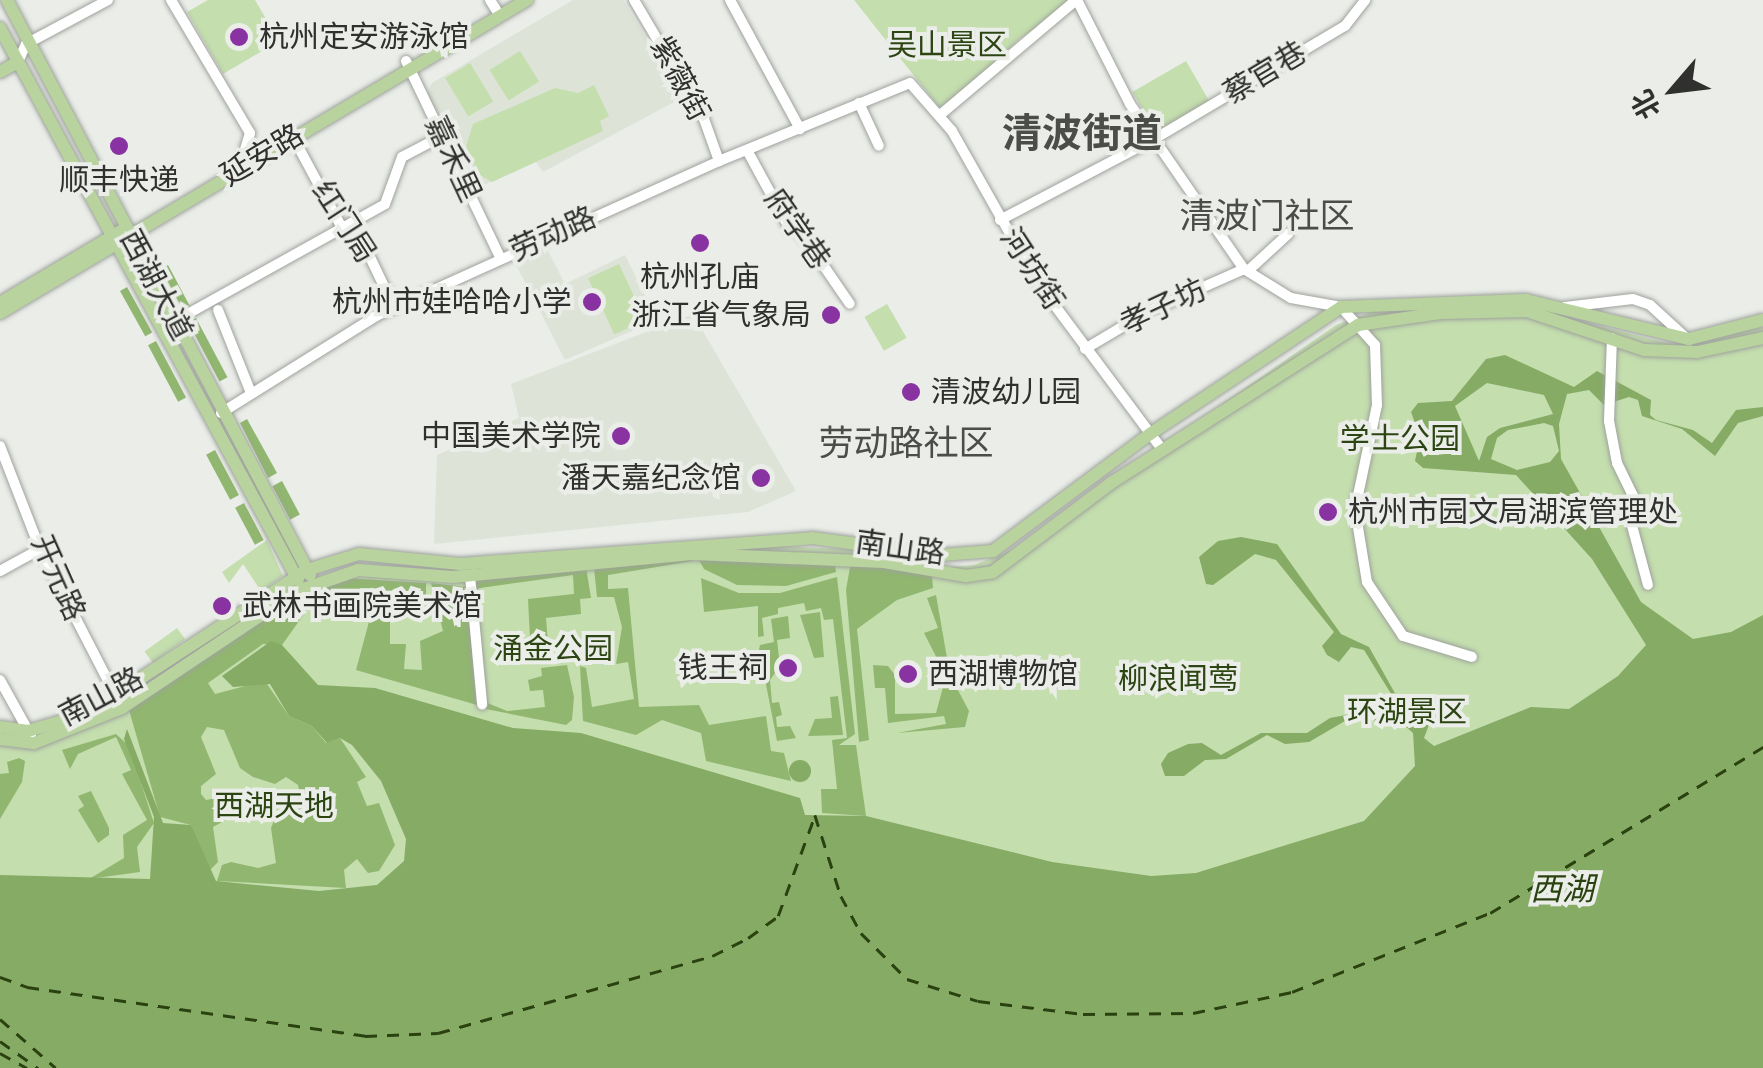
<!DOCTYPE html>
<html>
<head>
<meta charset="utf-8">
<style>
	body { margin:0 }
	#map { position:relative; width:1763px; height:1068px; overflow:hidden; background:#eaede8; font-family:Poppins,"Noto Sans SC",sans-serif }
	div>[style] { position:absolute }
	[style*='--x'] { left:calc(var(--x)*1px); top:calc(var(--y)*1px); width:calc(var(--w)*1px); rotate:calc(var(--a)*1deg) }
	.built>* { inset:0; background:#dde4d7 }
	.green>* { inset:0; background:#c4deae; transform-origin:0 0 }
	.forest>* { inset:0; background:#91b670; transform-origin:0 0 }
	.water>* { inset:0; background:#86ab65 }
	.round { border-radius:50% }
	.ferry>* { height:2.5px; margin-top:-1.25px; transform-origin:0; background:repeating-linear-gradient(90deg,#2a420f 0 12px,transparent 0 22px) }
	.roads { filter:drop-shadow(0 0 2px #9fa29d) drop-shadow(0 0 2px #9fa29d) }
	.minor>* { height:10px; margin:-5px; padding:0 5px; transform-origin:5px; border-radius:5px; background:#fff }
	.major>* { height:12px; margin:-6px; padding:0 6px; transform-origin:6px; border-radius:6px; background:#b8d39d }
	.dots>* { width:28px; height:28px; translate:-50% -50%; box-sizing:border-box; border:5px solid #eaede8; border-radius:50% }
	span { translate:-50% -50%; white-space:nowrap; text-align:center; line-height:1.15; -webkit-text-stroke:8px #eaede8; paint-order:stroke }
	.poi-label { font-size:30px; color:#30312f }
	.left { translate:0 -50%; text-align:left }
	.right { translate:-100% -50%; text-align:right }
	.park-label { font-size:30px; color:#2d4512 }
	.street-label { font-size:30px; color:#30312f }
	.water-label { font-size:32px; color:#2a420f; font-style:italic }
	.quarter-label { font-size:35px; color:#4a4d48 }
	.district-label { font-size:40px; color:#4a4d48; font-weight:700 }
	.north { position:absolute; left:1623px; top:40px; width:100px; height:100px; -webkit-text-stroke:8px #eaede8; paint-order:stroke; rotate:242deg; font-size:28px; font-weight:700; line-height:40px; text-align:center; color:#30312f }
	.north::after { content:''; display:block; margin:auto; width:35px; height:45px; background:#30312f; clip-path:polygon(50% 0,100% 100%,50% 72%,0 100%) }
</style>
</head>
<body>
<div id="map">
	<div class="built">
		<i style="clip-path:polygon(573px 0,623px 0,682px 98px,543px 172px,536px 162px,477px 188px,427px 93px,432px 83px)"></i>
		<i style="clip-path:polygon(545px 245px,565px 284px,625px 255px,657px 320px,565px 360px,514px 261px)"></i>
		<i style="clip-path:polygon(693px 314px,796px 491px,748px 512px,434px 544px,437px 455px,519px 418px,511px 384px)"></i>
	</div>
	<div class="green">
		<i style="clip-path:polygon(208px 0,255px 0,279px 41px,223px 74px,187px 12px)"></i>
		<i style="clip-path:polygon(854px 0,1078px 0,1019px 39px,949px 108px,938px 106px)"></i>
		<i style="left:520px;top:51px;width:36px;height:36px;rotate:58deg"></i>
		<i style="left:1186px;top:61px;width:48px;height:62px;rotate:60deg"></i>
		<i style="left:470px;top:63px;width:45px;height:29px;rotate:59deg"></i>
		<i style="clip-path:polygon(594px 85px,609px 116px,600px 121px,603px 131px,492px 182px,476px 173px,466px 147px,473px 124px,555px 88px,578px 93px)"></i>
		<i style="left:619px;top:264px;width:62px;height:34px;rotate:65deg"></i>
		<i style="left:887px;top:304px;width:39px;height:26px;rotate:60deg"></i>
		<i style="clip-path:polygon(1517px 305px,1675px 345px,1763px 327px,1763px 1068px,0 1068px,0 739px,82px 717px,129px 694px,284px 588px,317px 577px,474px 574px,751px 545px,872px 550px,938px 568px,974px 565px,1012px 550px,1336px 325px,1374px 311px)"></i>
		<i style="clip-path:polygon(267px 540px,283px 576px,261px 591px,243px 564px,229px 583px,222px 572px)"></i>
		<i style="left:177px;top:628px;width:14px;height:40px;rotate:54deg"></i>
	</div>
	<div class="forest">
		<i style="left:168px;top:265px;width:49px;height:8px;rotate:62deg"></i>
		<i style="left:127px;top:287px;width:52px;height:8px;rotate:61deg"></i>
		<i style="left:196px;top:318px;width:67px;height:9px;rotate:62deg"></i>
		<i style="left:156px;top:341px;width:64px;height:9px;rotate:62deg"></i>
		<i style="clip-path:polygon(247px 419px,277px 473px,268px 478px,240px 423px)"></i>
		<i style="left:215px;top:450px;width:51px;height:10px;rotate:62deg"></i>
		<i style="left:282px;top:481px;width:38px;height:11px;rotate:62deg"></i>
		<i style="left:244px;top:503px;width:42px;height:10px;rotate:62deg"></i>
		<i style="clip-path:polygon(698px 558px,835px 565px,836px 572px,786px 586px,737px 585px,704px 569px)"></i>
		<i style="clip-path:polygon(686px 559px,693px 561px,608px 575px,608px 589px,628px 588px,639px 707px,699px 705px,709px 725px,766px 716px,771px 751px,784px 753px,791px 781px,706px 761px,701px 733px,662px 720px,636px 735px,583px 721px,580px 666px,586px 668px,592px 707px,634px 699px,628px 662px,616px 664px,622px 627px,614px 597px,597px 597px,594px 568px)"></i>
		<i style="clip-path:polygon(863px 565px,932px 575px,933px 588px,897px 600px,857px 629px,869px 740px,859px 742px,846px 590px,850px 567px)"></i>
		<i style="clip-path:polygon(586px 567px,591px 598px,580px 599px,581px 614px,546px 618px,549px 656px,531px 658px,528px 599px,574px 594px,573px 575px,473px 589px,473px 580px)"></i>
		<i style="clip-path:polygon(837px 577px,855px 734px,839px 745px,856px 745px,866px 816px,822px 813px,821px 789px,837px 789px,832px 740px,847px 738px,833px 619px,824px 620px,821px 608px,806px 611px,804px 603px,778px 608px,778px 614px,762px 618px,764px 636px,758px 637px,758px 606px,704px 612px,701px 578px,739px 593px,780px 593px)"></i>
		<i style="clip-path:polygon(344px 578px,426px 583px,426px 598px,400px 601px,390px 617px,390px 644px,406px 644px,404px 669px,422px 670px,420px 641px,443px 631px,431px 583px,466px 587px,477px 705px,356px 670px,374px 603px,360px 591px,336px 590px,314px 600px,282px 645px,263px 644px,208px 683px,215px 694px,265px 681px,289px 716px,312px 726px,326px 743px,340px 738px,366px 777px,357px 782px,367px 806px,379px 803px,395px 845px,379px 871px,368px 873px,357px 859px,344px 870px,346px 888px,217px 881px,222px 865px,231px 862px,258px 868px,276px 863px,271px 828px,279px 809px,289px 809px,300px 795px,298px 785px,286px 777px,275px 784px,253px 777px,240px 768px,224px 730px,207px 727px,201px 737px,216px 774px,201px 786px,201px 794px,206px 800px,222px 797px,233px 816px,213px 827px,218px 862px,208px 872px,191px 825px,160px 817px,129px 710px,273px 614px)"></i>
		<i style="clip-path:polygon(936px 595px,950px 675px,969px 711px,965px 727px,897px 733px,946px 724px,944px 716px,888px 723px,885px 688px,875px 688px,873px 665px,888px 666px,895px 675px,895px 714px,936px 713px,946px 676px,924px 633px,938px 628px,927px 598px)"></i>
		<i style="clip-path:polygon(820px 612px,824px 657px,814px 658px,800px 615px)"></i>
		<i style="clip-path:polygon(788px 616px,790px 638px,777px 640px,780px 666px,770px 680px,772px 703px,779px 702px,782px 715px,776px 717px,777px 727px,790px 726px,796px 738px,777px 741px,764px 674px,754px 674px,760px 645px,774px 642px,771px 619px)"></i>
		<i style="clip-path:polygon(567px 665px,574px 697px,572px 720px,566px 725px,486px 709px,485px 702px,507px 711px,545px 707px,543px 690px,530px 691px,528px 680px,542px 676px,541px 668px)"></i>
		<i style="clip-path:polygon(838px 696px,843px 735px,808px 736px,815px 719px,832px 718px,830px 697px)"></i>
		<i style="clip-path:polygon(116px 734px,129px 746px,154px 823px,137px 847px,140px 872px,89px 879px,124px 858px,123px 835px,147px 820px,122px 774px,131px 770px,116px 737px,78px 754px,70px 769px,62px 750px)"></i>
		<i style="clip-path:polygon(19px 758px,25px 761px,22px 782px,0 819px,0 774px,9px 773px,7px 762px)"></i>
		<i style="clip-path:polygon(91px 791px,109px 828px,109px 835px,98px 843px,78px 810px,84px 806px,78px 796px)"></i>
	</div>
	<div class="water">
		<i style="clip-path:polygon(evenodd,1505px 355px,1574px 387px,1597px 371px,1651px 400px,1650px 415px,1656px 420px,1693px 430px,1712px 443px,1736px 410px,1763px 407px,1763px 416px,1738px 423px,1715px 456px,1682px 429px,1642px 416px,1638px 400px,1629px 397px,1604px 405px,1589px 390px,1567px 394px,1559px 424px,1561px 459px,1641px 602px,1693px 639px,1731px 632px,1763px 615px,1763px 1068px,0 1068px,0 875px,150px 879px,154px 817px,124px 739px,127px 729px,163px 823px,191px 825px,216px 881px,319px 891px,377px 885px,404px 861px,406px 839px,381px 781px,352px 745px,340px 738px,327px 743px,312px 726px,289px 716px,270px 684px,233px 687px,222px 676px,271px 641px,282px 645px,318px 685px,375px 688px,513px 728px,581px 733px,800px 798px,805px 815px,866px 816px,1052px 862px,1151px 876px,1196px 873px,1364px 821px,1415px 766px,1413px 733px,1398px 720px,1345px 721px,1309px 742px,1285px 744px,1267px 735px,1226px 759px,1205px 760px,1184px 776px,1165px 776px,1161px 764px,1168px 753px,1188px 744px,1202px 743px,1221px 755px,1261px 733px,1307px 733px,1330px 718px,1383px 708px,1393px 697px,1364px 650px,1351px 647px,1339px 662px,1327px 655px,1322px 646px,1334px 632px,1276px 560px,1255px 554px,1213px 585px,1206px 584px,1199px 557px,1218px 541px,1241px 537px,1277px 544px,1341px 634px,1369px 647px,1410px 720px,1416px 724px,1433px 714px,1424px 738px,1434px 746px,1531px 707px,1569px 709px,1618px 676px,1646px 645px,1592px 559px,1516px 475px,1423px 468px,1415px 461px,1420px 437px,1411px 412px,1418px 403px,1452px 401px,1486px 359px,1505px 355px,1487px 383px,1544px 395px,1553px 414px,1500px 428px,1487px 437px,1479px 461px,1455px 406px,1487px 383px,1505px 355px,1544px 423px,1553px 426px,1559px 451px,1550px 462px,1517px 470px,1491px 459px,1497px 438px,1508px 430px,1544px 423px,1505px 355px,1437px 424px,1455px 441px,1454px 453px,1437px 455px,1428px 436px,1437px 424px)"></i>
		<i class="round" style="left:789px;top:760px;width:22px;height:22px"></i>
	</div>
	<div class="ferry">
		<i style="--x:0;--y:977;--w:29;--a:20"></i>
		<i style="--x:27;--y:987;--w:342;--a:8.2"></i>
		<i style="--x:365;--y:1036;--w:73;--a:-2.4"></i>
		<i style="--x:438;--y:1033;--w:285;--a:-15.7"></i>
		<i style="--x:712;--y:956;--w:40;--a:-26.6"></i>
		<i style="--x:748;--y:938;--w:37;--a:-36"></i>
		<i style="--x:778;--y:916;--w:108;--a:-69.9"></i>
		<i style="--x:815;--y:815;--w:85;--a:72.2"></i>
		<i style="--x:841;--y:896;--w:42;--a:61.6"></i>
		<i style="--x:861;--y:933;--w:65;--a:45"></i>
		<i style="--x:907;--y:979;--w:74;--a:17.2"></i>
		<i style="--x:978;--y:1001;--w:106;--a:7.1"></i>
		<i style="--x:1083;--y:1014;--w:110;--a:-0.5"></i>
		<i style="--x:1193;--y:1013;--w:101;--a:-12"></i>
		<i style="--x:1292;--y:992;--w:213;--a:-21.8"></i>
		<i style="--x:1490;--y:913;--w:320;--a:-31.3"></i>
		<i style="--x:0;--y:1019;--w:74;--a:41.2"></i>
		<i style="--x:0;--y:1041;--w:47;--a:35.4"></i>
		<i style="--x:0;--y:1053;--w:31;--a:29"></i>
	</div>
	<div class="roads">
		<div class="minor">
			<i style="--x:171;--y:0;--w:155;--a:59.3"></i>
			<i style="--x:250;--y:133;--w:24;--a:107"></i>
			<i style="--x:490;--y:0;--w:19;--a:58"></i>
			<i style="--x:634;--y:0;--w:138;--a:59.5"></i>
			<i style="--x:704;--y:119;--w:45;--a:70.3"></i>
			<i style="--x:730;--y:0;--w:147;--a:61.5"></i>
			<i style="--x:1077;--y:0;--w:117;--a:63"></i>
			<i style="--x:1130;--y:104;--w:201;--a:55.4"></i>
			<i style="--x:1244;--y:269;--w:55;--a:31.7"></i>
			<i style="--x:1291;--y:298;--w:51;--a:10.2"></i>
			<i style="--x:1341;--y:307;--w:51;--a:48.2"></i>
			<i style="--x:1375;--y:345;--w:60;--a:88.1"></i>
			<i style="--x:1377;--y:405;--w:106;--a:101.9"></i>
			<i style="--x:1355;--y:509;--w:74;--a:80.7"></i>
			<i style="--x:1367;--y:582;--w:65;--a:56.3"></i>
			<i style="--x:1403;--y:636;--w:72;--a:16.9"></i>
			<i style="--x:406;--y:61;--w:217;--a:64.4"></i>
			<i style="--x:18;--y:62;--w:20;--a:-66"></i>
			<i style="--x:26;--y:44;--w:93;--a:-28.2"></i>
			<i style="--x:859;--y:103;--w:47;--a:65.1"></i>
			<i style="--x:940;--y:115;--w:178;--a:-40.2"></i>
			<i style="--x:293;--y:137;--w:103;--a:61.7"></i>
			<i style="--x:342;--y:228;--w:16;--a:14"></i>
			<i style="--x:358;--y:232;--w:83;--a:64.4"></i>
			<i style="--x:748;--y:152;--w:88;--a:61.4"></i>
			<i style="--x:790;--y:229;--w:7;--a:-16"></i>
			<i style="--x:797;--y:227;--w:93;--a:55.5"></i>
			<i style="--x:1000;--y:220;--w:176;--a:-27.7"></i>
			<i style="--x:1156;--y:138;--w:220;--a:-30.7"></i>
			<i style="--x:1345;--y:26;--w:33;--a:-52"></i>
			<i style="--x:1250;--y:269;--w:52;--a:-42.6"></i>
			<i style="--x:1565;--y:307;--w:68;--a:-6.7"></i>
			<i style="--x:1633;--y:299;--w:18;--a:19"></i>
			<i style="--x:1650;--y:305;--w:46;--a:42.4"></i>
			<i style="--x:218;--y:310;--w:89;--a:68.3"></i>
			<i style="--x:175;--y:321;--w:240;--a:-29.1"></i>
			<i style="--x:385;--y:204;--w:50;--a:-70.1"></i>
			<i style="--x:402;--y:157;--w:45;--a:-27.7"></i>
			<i style="--x:1612;--y:338;--w:83;--a:92.1"></i>
			<i style="--x:1609;--y:421;--w:43;--a:79.2"></i>
			<i style="--x:1617;--y:463;--w:37;--a:64"></i>
			<i style="--x:1633;--y:496;--w:26;--a:94"></i>
			<i style="--x:1631;--y:522;--w:65;--a:74.9"></i>
			<i style="--x:1085;--y:349;--w:72;--a:-30.8"></i>
			<i style="--x:1147;--y:312;--w:106;--a:-23.9"></i>
			<i style="--x:221;--y:413;--w:183;--a:-32"></i>
			<i style="--x:376;--y:316;--w:376;--a:-24.3"></i>
			<i style="--x:719;--y:161;--w:206;--a:-22.2"></i>
			<i style="--x:910;--y:83;--w:64;--a:48.8"></i>
			<i style="--x:952;--y:131;--w:175;--a:60.5"></i>
			<i style="--x:1038;--y:283;--w:209;--a:53.3"></i>
			<i style="--x:0;--y:446;--w:110;--a:68.8"></i>
			<i style="--x:40;--y:549;--w:168;--a:62.7"></i>
			<i style="--x:0;--y:571;--w:46;--a:-28.8"></i>
			<i style="--x:470;--y:576;--w:129;--a:84.6"></i>
			<i style="--x:0;--y:680;--w:64;--a:61"></i>
		</div>
		<div class="major">
			<i style="--x:7;--y:0;--w:650;--a:62.21"></i>
			<i style="--x:0;--y:28;--w:627;--a:61.64"></i>
			<i style="--x:0;--y:72;--w:21;--a:-29"></i>
			<i style="--x:0;--y:303;--w:141;--a:-30.8"></i>
			<i style="--x:0;--y:313;--w:613;--a:-30.71"></i>
			<i style="--x:0;--y:727;--w:28;--a:8"></i>
			<i style="--x:28;--y:731;--w:35;--a:-16"></i>
			<i style="--x:62;--y:721;--w:59;--a:-26.1"></i>
			<i style="--x:115;--y:695;--w:229;--a:-33.1"></i>
			<i style="--x:307;--y:570;--w:54;--a:-17.1"></i>
			<i style="--x:359;--y:554;--w:101;--a:5.7"></i>
			<i style="--x:460;--y:564;--w:353;--a:-4.2"></i>
			<i style="--x:812;--y:538;--w:131;--a:7.5"></i>
			<i style="--x:942;--y:555;--w:51;--a:-4.5"></i>
			<i style="--x:993;--y:551;--w:196;--a:-36.7"></i>
			<i style="--x:1150;--y:434;--w:229;--a:-33.6"></i>
			<i style="--x:1341;--y:307;--w:185;--a:-2.2"></i>
			<i style="--x:1526;--y:300;--w:168;--a:13.5"></i>
			<i style="--x:1689;--y:339;--w:76;--a:-14.4"></i>
			<i style="--x:0;--y:739;--w:34;--a:7"></i>
			<i style="--x:34;--y:743;--w:95;--a:-21.7"></i>
			<i style="--x:122;--y:708;--w:208;--a:-33.8"></i>
			<i style="--x:295;--y:592;--w:67;--a:-19.2"></i>
			<i style="--x:358;--y:570;--w:95;--a:4.2"></i>
			<i style="--x:453;--y:577;--w:242;--a:-5.5"></i>
			<i style="--x:694;--y:554;--w:190;--a:2.4"></i>
			<i style="--x:884;--y:562;--w:83;--a:9.7"></i>
			<i style="--x:966;--y:576;--w:27;--a:-8"></i>
			<i style="--x:993;--y:572;--w:148;--a:-37"></i>
			<i style="--x:1111;--y:483;--w:293;--a:-32.6"></i>
			<i style="--x:1358;--y:325;--w:83;--a:-8.3"></i>
			<i style="--x:1440;--y:313;--w:87;--a:-1.3"></i>
			<i style="--x:1527;--y:311;--w:123;--a:18.4"></i>
			<i style="--x:1644;--y:350;--w:53;--a:2.2"></i>
			<i style="--x:1697;--y:352;--w:67;--a:-12"></i>
		</div>
	</div>
	<div class="dots">
		<i style="left:239px;top:37px;background:#8833a1"></i>
		<i style="left:119px;top:146px;background:#8833a1"></i>
		<i style="left:700px;top:243px;background:#8833a1"></i>
		<i style="left:592px;top:302px;background:#8833a1"></i>
		<i style="left:831px;top:315px;background:#8833a1"></i>
		<i style="left:911px;top:392px;background:#8833a1"></i>
		<i style="left:621px;top:436px;background:#8833a1"></i>
		<i style="left:761px;top:478px;background:#8833a1"></i>
		<i style="left:1328px;top:512px;background:#8833a1"></i>
		<i style="left:222px;top:606px;background:#8833a1"></i>
		<i style="left:788px;top:668px;background:#8833a1"></i>
		<i style="left:908px;top:674px;background:#8833a1"></i>
	</div>
	<div class="poi-label">
		<span class="left" style="left:259px;top:37px">杭州定安游泳馆</span>
		<span style="left:119px;top:180px">顺丰快递</span>
		<span style="left:700px;top:277px">杭州孔庙</span>
		<span class="right" style="left:572px;top:302px">杭州市娃哈哈小学</span>
		<span class="right" style="left:811px;top:315px">浙江省气象局</span>
		<span class="left" style="left:931px;top:392px">清波幼儿园</span>
		<span class="right" style="left:601px;top:436px">中国美术学院</span>
		<span class="right" style="left:741px;top:478px">潘天嘉纪念馆</span>
		<span class="left" style="left:1348px;top:512px">杭州市园文局湖滨管理处</span>
		<span class="left" style="left:242px;top:606px">武林书画院美术馆</span>
		<span class="right" style="left:768px;top:668px">钱王祠</span>
		<span class="left" style="left:928px;top:674px">西湖博物馆</span>
	</div>
	<div class="park-label">
		<span style="left:947px;top:45px">吴山景区</span>
		<span style="left:1400px;top:439px">学士公园</span>
		<span style="left:553px;top:649px">涌金公园</span>
		<span style="left:1178px;top:679px">柳浪闻莺</span>
		<span style="left:1407px;top:712px">环湖景区</span>
		<span style="left:274px;top:806px">西湖天地</span>
	</div>
	<div class="street-label">
		<span style="left:1265px;top:73px;rotate:-31deg">蔡官巷</span>
		<span style="left:680px;top:79px;rotate:62deg">紫薇街</span>
		<span style="left:262px;top:155px;rotate:-31deg">延安路</span>
		<span style="left:453px;top:159px;rotate:65deg">嘉禾里</span>
		<span style="left:344px;top:222px;rotate:57deg">红门局</span>
		<span style="left:797px;top:229px;rotate:55deg">府学巷</span>
		<span style="left:553px;top:234px;rotate:-24deg">劳动路</span>
		<span style="left:1032px;top:269px;rotate:57deg">河坊街</span>
		<span style="left:156px;top:285px;rotate:62deg">西湖大道</span>
		<span style="left:1163px;top:307px;rotate:-25deg">孝子坊</span>
		<span style="left:900px;top:548px;rotate:8deg">南山路</span>
		<span style="left:58px;top:578px;rotate:66deg">开元路</span>
		<span style="left:101px;top:697px;rotate:-28deg">南山路</span>
	</div>
	<div class="water-label">
		<span style="left:1562px;top:889px">西湖</span>
	</div>
	<div class="quarter-label">
		<span style="left:1267px;top:216px">清波门社区</span>
		<span style="left:906px;top:443px">劳动路社区</span>
	</div>
	<div class="district-label">
		<span style="left:1082px;top:133px">清波街道</span>
	</div>
	<div class="north">北</div>
</div>
</body>
</html>
